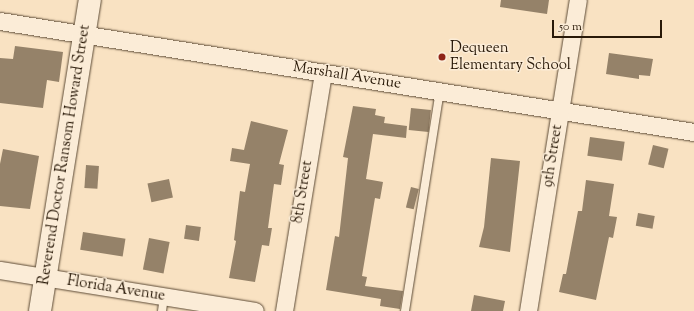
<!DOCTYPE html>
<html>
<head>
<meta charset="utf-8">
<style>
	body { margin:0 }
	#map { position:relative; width:694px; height:311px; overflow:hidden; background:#f9e2c2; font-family:"Sorts Mill Goudy",serif }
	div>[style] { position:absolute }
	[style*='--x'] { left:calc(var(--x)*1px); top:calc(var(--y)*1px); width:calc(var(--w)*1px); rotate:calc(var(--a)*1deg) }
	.building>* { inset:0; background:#958269; transform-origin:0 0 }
	.roads { filter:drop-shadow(0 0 1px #5d4b36) drop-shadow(0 0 1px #5d4b36) }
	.lane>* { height:8px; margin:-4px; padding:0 4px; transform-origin:4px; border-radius:4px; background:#fbecd7 }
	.street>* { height:17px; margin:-8.5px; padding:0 8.5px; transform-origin:8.5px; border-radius:8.5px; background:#fbecd7 }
	.secondary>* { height:22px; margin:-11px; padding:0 11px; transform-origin:11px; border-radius:11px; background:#fbecd7 }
	.dots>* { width:11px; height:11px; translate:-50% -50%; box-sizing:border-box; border:2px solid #fbecd7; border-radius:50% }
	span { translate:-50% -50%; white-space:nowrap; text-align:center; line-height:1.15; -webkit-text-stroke:3px #fbecd7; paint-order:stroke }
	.poi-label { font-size:15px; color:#291908 }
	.left { translate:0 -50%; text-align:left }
	.street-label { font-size:15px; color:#291908 }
	.scale { position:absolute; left:552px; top:20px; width:110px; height:18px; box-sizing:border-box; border:2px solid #291908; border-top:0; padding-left:5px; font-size:12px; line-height:14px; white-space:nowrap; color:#291908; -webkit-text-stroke:3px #fbecd7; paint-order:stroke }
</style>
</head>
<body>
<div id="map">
	<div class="building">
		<i style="clip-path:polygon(501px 0,549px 0,547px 14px,500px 7px)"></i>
		<i style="clip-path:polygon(15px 46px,63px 52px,59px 82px,47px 80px,43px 108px,0 103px,0 58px,13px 59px)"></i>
		<i style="clip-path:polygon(609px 53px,653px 59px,650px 76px,639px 75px,639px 79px,606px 74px)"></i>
		<i style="clip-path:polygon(353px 106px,376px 109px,375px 115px,385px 117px,384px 123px,407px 126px,406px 138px,373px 134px,366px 179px,383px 182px,380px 199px,375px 198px,362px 276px,367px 277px,365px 286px,403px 291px,400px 309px,380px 306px,381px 299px,326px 290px,335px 236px,339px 237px,348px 158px,343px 157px)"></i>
		<i style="left:411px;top:108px;width:20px;height:22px;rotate:6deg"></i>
		<i style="clip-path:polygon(251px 121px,288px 130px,279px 164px,284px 165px,281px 185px,274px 184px,268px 228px,272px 228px,269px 246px,262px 245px,255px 282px,229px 278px,236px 241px,234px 240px,240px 191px,245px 192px,250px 164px,230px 161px,232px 148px,244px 150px)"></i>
		<i style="left:590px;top:137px;width:35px;height:19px;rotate:8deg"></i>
		<i style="left:653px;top:145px;width:16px;height:20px;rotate:14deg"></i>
		<i style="clip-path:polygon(3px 149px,39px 156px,30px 209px,0 206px,0 164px)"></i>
		<i style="clip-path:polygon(491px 158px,520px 161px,510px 252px,479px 247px,484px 227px)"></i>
		<i style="left:86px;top:165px;width:13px;height:23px;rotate:4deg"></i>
		<i style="left:169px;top:179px;width:19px;height:22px;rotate:78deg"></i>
		<i style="clip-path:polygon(586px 180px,614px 184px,609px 216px,617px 217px,613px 238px,609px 237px,596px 300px,559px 292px,563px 274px,566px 274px,578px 211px,582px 211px)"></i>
		<i style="left:411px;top:187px;width:8px;height:21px;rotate:14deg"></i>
		<i style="left:638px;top:213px;width:17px;height:13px;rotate:10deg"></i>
		<i style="left:186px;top:225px;width:15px;height:14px;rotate:8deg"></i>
		<i style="left:83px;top:232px;width:43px;height:18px;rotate:9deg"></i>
		<i style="left:149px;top:238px;width:21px;height:32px;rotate:11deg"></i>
		<i style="clip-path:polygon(474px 295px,505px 301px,503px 311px,471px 311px)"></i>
	</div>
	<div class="roads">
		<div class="lane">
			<i style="--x:162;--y:311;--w:15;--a:-82"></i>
			<i style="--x:405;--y:311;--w:223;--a:-81"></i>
		</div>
		<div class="street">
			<i style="--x:0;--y:21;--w:703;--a:9.09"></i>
			<i style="--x:0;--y:270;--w:258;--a:9.1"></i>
			<i style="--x:284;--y:311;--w:242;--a:-80.7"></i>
			<i style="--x:528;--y:311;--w:315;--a:-80.9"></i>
		</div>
		<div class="secondary">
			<i style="--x:40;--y:311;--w:315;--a:-80.9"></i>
		</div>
	</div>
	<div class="dots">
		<i style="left:442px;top:57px;background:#8f2418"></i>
	</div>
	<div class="poi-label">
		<span class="left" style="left:450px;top:57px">Dequeen<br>Elementary School</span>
	</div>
	<div class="street-label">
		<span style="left:347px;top:76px;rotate:9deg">Marshall Avenue</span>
		<span style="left:65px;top:155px;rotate:-81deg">Reverend Doctor Ransom Howard Street</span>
		<span style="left:553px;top:156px;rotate:-81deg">9th Street</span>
		<span style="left:303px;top:192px;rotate:-81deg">8th Street</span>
		<span style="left:116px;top:289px;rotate:9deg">Florida Avenue</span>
	</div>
	<div class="scale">50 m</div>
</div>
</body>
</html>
